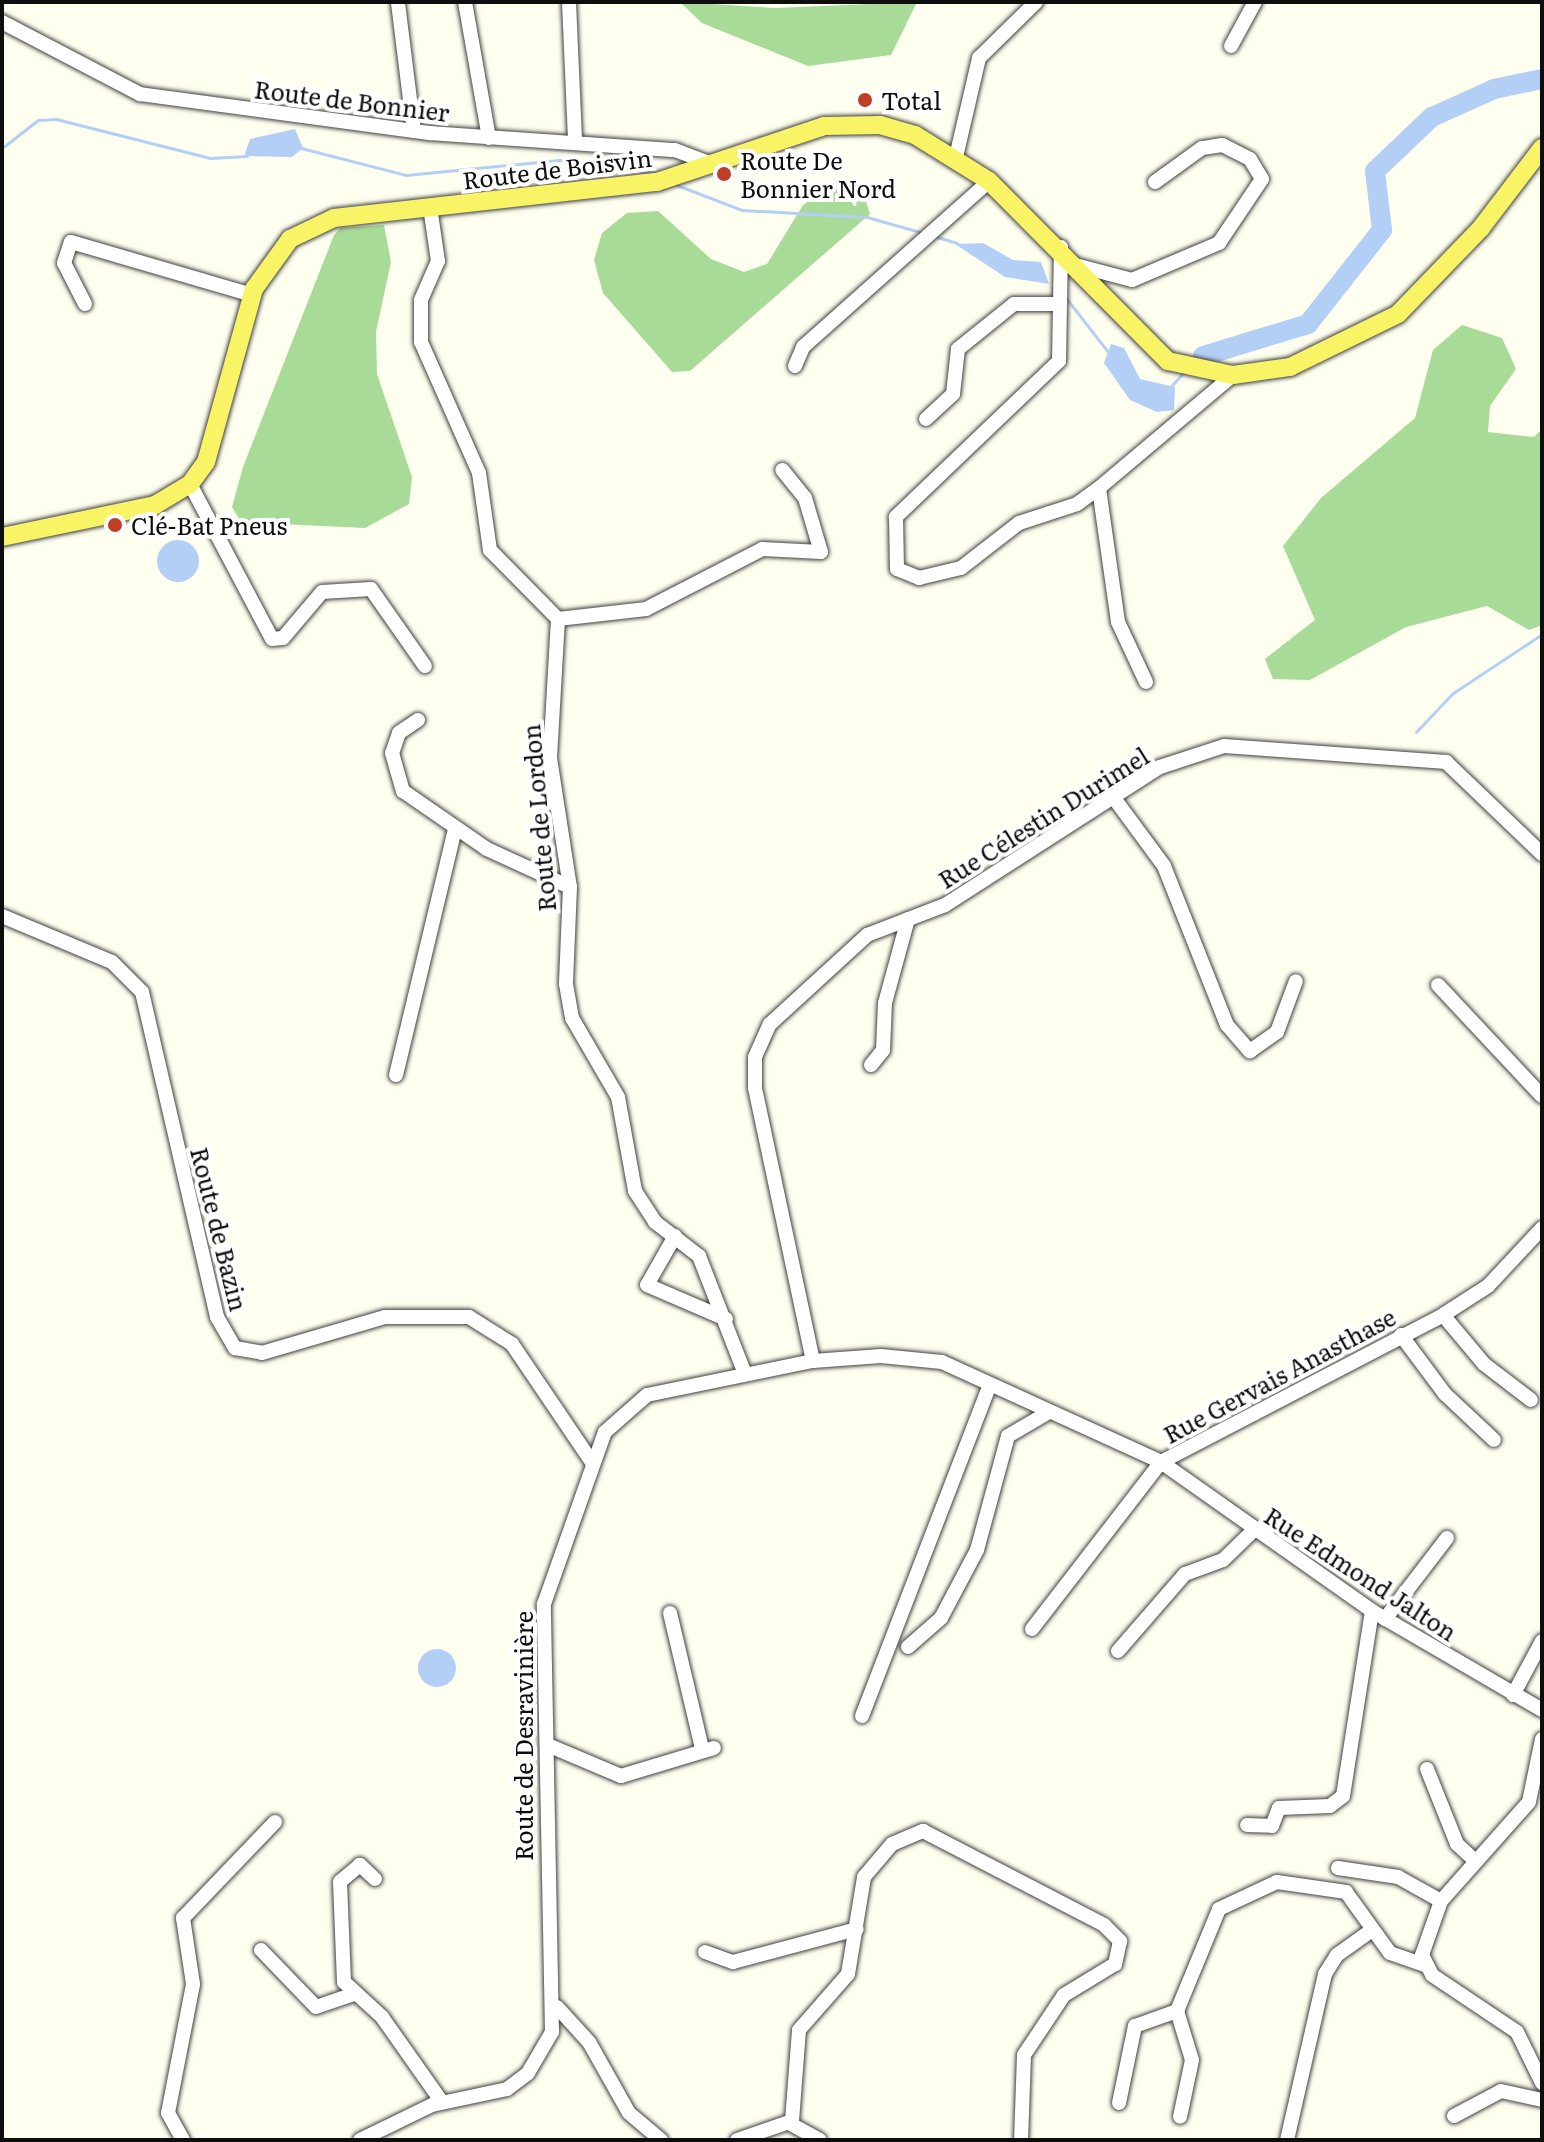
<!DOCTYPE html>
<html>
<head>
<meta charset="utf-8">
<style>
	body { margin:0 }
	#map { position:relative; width:1544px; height:2142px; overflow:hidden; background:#fffff0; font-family:Literata,serif }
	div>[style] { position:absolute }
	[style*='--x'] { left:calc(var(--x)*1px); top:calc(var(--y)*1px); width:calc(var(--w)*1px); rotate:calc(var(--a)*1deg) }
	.forest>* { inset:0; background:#a8da98 }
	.water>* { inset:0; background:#b4cff6 }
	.round { border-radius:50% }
	.stream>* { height:3px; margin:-1.5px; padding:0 1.5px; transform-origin:1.5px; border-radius:1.5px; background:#b4cff6 }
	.river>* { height:20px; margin:-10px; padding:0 10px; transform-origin:10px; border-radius:10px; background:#b4cff6 }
	.roads { filter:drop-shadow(0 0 2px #414141) drop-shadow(0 0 2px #414141) }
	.minor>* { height:14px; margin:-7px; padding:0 7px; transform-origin:7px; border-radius:7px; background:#fff }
	.major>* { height:18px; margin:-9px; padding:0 9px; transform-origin:9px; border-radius:9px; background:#f8f466 }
	.dots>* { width:22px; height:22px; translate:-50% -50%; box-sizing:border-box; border:4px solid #fff; border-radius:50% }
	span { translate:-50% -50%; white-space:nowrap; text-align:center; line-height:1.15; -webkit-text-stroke:8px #fff; paint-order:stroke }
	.street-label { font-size:24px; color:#0e0e0e }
	.poi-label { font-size:24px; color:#0e0e0e }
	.left { translate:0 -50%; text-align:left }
	.frame { position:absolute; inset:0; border:4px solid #0e0e0e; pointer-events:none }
</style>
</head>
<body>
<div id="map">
	<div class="forest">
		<i style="clip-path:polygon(680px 2px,775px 8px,917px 2px,891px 55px,808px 66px,702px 23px)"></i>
		<i style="clip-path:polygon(839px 180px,860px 183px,870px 214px,690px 371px,672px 372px,603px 293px,594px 260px,602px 233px,627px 213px,658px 211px,711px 259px,744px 272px,767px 264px,803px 205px)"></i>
		<i style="clip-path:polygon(384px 225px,391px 262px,376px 332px,377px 374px,412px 477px,409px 504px,365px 528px,241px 522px,232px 507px,243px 467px,334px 235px,340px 228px)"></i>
		<i style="clip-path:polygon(1462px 325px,1502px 338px,1516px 369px,1490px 406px,1488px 432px,1534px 437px,1542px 429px,1542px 625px,1529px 630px,1487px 606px,1406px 627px,1310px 680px,1273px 679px,1265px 659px,1315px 620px,1283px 546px,1321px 498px,1415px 418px,1433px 350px)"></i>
	</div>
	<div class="water">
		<i style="clip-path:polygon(295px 129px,303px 148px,292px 157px,244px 156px,250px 139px)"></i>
		<i style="clip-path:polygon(983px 243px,1013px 260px,1041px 262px,1049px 284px,1005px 277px,955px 244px)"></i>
		<i style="clip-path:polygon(1111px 344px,1124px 348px,1140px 379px,1175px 387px,1174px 410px,1157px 412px,1130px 400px,1104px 363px)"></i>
		<i class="round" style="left:157px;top:540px;width:42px;height:42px"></i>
		<i class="round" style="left:418px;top:1649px;width:38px;height:38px"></i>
	</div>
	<div class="stream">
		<i style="--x:2;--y:148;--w:46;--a:-37.9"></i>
		<i style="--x:38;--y:120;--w:18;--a:-3"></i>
		<i style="--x:56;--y:119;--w:159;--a:14.2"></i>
		<i style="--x:210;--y:158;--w:37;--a:-3"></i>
		<i style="--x:301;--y:148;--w:108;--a:14.4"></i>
		<i style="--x:406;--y:175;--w:154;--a:-5.6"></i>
		<i style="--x:559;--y:160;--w:104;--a:7.7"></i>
		<i style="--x:674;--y:184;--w:73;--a:20.9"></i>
		<i style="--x:742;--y:210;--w:125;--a:3.2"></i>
		<i style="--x:867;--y:217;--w:58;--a:15.9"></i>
		<i style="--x:934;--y:236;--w:24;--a:17"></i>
		<i style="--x:1066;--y:298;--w:68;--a:52.1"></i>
		<i style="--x:1172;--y:385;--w:19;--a:-47"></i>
		<i style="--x:1416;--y:732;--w:54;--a:-46.5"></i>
		<i style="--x:1453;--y:693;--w:107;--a:-33.5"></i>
	</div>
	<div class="river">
		<i style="--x:1203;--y:356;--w:110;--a:-16.9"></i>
		<i style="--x:1308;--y:324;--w:120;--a:-51.8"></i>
		<i style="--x:1382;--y:230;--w:59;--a:-96.8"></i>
		<i style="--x:1375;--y:171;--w:79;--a:-43.5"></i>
		<i style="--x:1432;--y:117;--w:68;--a:-24.3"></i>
		<i style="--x:1494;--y:89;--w:49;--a:-11.8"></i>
	</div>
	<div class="roads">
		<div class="minor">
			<i style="--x:465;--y:2;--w:138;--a:80"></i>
			<i style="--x:569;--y:2;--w:139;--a:87.5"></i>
			<i style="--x:398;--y:3;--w:129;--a:82.9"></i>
			<i style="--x:2;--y:22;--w:156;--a:27.6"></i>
			<i style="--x:140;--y:94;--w:292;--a:7.7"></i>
			<i style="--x:429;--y:133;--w:247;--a:4"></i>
			<i style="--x:675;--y:150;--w:40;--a:21"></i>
			<i style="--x:1231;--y:46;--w:50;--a:-61.4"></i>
			<i style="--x:956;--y:157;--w:102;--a:-76.9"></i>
			<i style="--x:979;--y:58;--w:80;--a:-44.5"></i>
			<i style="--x:430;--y:207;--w:55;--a:81.6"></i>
			<i style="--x:438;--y:261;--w:43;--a:113.6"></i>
			<i style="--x:421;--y:300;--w:42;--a:90"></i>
			<i style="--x:421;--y:342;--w:143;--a:66.1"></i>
			<i style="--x:479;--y:473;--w:78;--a:81.9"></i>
			<i style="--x:490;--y:550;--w:97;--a:45.4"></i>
			<i style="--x:558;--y:619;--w:139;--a:93.3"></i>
			<i style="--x:550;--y:758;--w:131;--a:81.2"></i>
			<i style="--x:570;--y:887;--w:97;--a:92.4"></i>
			<i style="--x:566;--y:984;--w:35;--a:80"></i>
			<i style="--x:572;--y:1018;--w:91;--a:59.8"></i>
			<i style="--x:618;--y:1097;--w:96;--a:79.7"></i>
			<i style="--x:635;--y:1191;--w:37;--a:57"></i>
			<i style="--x:655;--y:1222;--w:56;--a:37.7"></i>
			<i style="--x:699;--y:1256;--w:127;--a:68.7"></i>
			<i style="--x:1061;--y:247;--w:114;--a:91"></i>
			<i style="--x:1059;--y:361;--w:226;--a:136.3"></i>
			<i style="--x:896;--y:517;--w:52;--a:88.9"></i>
			<i style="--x:897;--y:569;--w:24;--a:22"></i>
			<i style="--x:919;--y:578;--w:43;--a:-13.4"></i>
			<i style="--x:961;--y:568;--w:73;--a:-37.8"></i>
			<i style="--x:1019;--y:523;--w:61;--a:-18.1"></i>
			<i style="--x:1077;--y:504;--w:27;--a:-36"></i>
			<i style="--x:1079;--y:266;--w:55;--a:14.8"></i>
			<i style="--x:1132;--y:280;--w:95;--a:-23"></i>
			<i style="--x:1219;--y:243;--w:77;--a:-56.1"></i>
			<i style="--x:1262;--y:179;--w:23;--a:-121"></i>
			<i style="--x:1250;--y:159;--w:31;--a:-153"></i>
			<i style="--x:1222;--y:145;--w:20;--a:171"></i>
			<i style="--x:1202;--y:148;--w:58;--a:144.1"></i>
			<i style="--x:85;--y:304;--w:46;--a:-117.1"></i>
			<i style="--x:64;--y:263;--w:22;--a:-72"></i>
			<i style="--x:71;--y:242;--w:189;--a:16.3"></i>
			<i style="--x:795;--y:366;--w:21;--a:-67"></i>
			<i style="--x:803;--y:347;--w:249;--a:-41.7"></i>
			<i style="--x:926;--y:419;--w:37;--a:-43"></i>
			<i style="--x:953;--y:394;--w:45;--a:-83.7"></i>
			<i style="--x:958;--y:349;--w:72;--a:-38.8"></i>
			<i style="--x:1014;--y:304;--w:44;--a:0"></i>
			<i style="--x:190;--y:484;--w:175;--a:62.1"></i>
			<i style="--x:272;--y:639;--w:11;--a:-5"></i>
			<i style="--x:283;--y:638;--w:60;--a:-49.7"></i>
			<i style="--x:322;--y:592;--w:49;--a:-3.5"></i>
			<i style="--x:371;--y:589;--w:94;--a:55"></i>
			<i style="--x:558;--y:619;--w:89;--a:-6.5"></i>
			<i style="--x:646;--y:609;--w:131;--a:-27.3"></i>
			<i style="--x:762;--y:549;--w:59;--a:2.9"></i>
			<i style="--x:821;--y:552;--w:56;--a:-106.5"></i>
			<i style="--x:805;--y:498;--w:36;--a:-129"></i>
			<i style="--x:1146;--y:682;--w:66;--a:-115"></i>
			<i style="--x:1118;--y:622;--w:135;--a:-98.1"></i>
			<i style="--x:1099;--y:488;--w:175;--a:-40.1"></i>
			<i style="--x:418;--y:720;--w:23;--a:146"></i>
			<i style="--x:399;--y:733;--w:21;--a:109"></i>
			<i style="--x:392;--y:753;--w:40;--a:74"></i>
			<i style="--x:403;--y:791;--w:102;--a:34.6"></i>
			<i style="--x:487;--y:849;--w:91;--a:24.6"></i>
			<i style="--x:1111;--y:794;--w:89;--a:53.6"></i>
			<i style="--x:1164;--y:866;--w:171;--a:68.4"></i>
			<i style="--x:1227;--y:1025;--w:35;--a:49"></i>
			<i style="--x:1250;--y:1051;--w:33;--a:-35"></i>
			<i style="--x:1277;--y:1032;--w:54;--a:-69.6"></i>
			<i style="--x:2;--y:916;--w:119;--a:22.7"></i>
			<i style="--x:112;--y:962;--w:42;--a:45"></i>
			<i style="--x:142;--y:992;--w:334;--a:77"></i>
			<i style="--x:217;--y:1317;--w:36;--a:60"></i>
			<i style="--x:235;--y:1348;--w:27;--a:10"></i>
			<i style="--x:262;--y:1353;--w:128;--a:-16.3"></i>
			<i style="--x:385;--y:1317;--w:84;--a:0"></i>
			<i style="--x:469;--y:1317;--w:51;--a:32.1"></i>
			<i style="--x:512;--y:1344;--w:143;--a:55.9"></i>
			<i style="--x:1438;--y:985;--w:152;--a:46.9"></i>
			<i style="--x:871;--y:1065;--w:19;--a:-51"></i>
			<i style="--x:883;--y:1050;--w:47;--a:-87.6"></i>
			<i style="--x:885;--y:1003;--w:87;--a:-74.7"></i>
			<i style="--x:396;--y:1075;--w:253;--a:-76.5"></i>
			<i style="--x:675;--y:1236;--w:56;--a:119.7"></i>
			<i style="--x:647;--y:1285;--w:86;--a:23.3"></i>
			<i style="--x:1443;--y:1315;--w:64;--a:50.1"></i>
			<i style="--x:1484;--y:1364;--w:59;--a:37.5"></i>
			<i style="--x:1401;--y:1335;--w:74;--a:53.3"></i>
			<i style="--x:1445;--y:1394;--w:67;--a:43.2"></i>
			<i style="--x:813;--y:1361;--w:279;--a:-102"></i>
			<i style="--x:755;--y:1088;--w:31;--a:-90"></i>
			<i style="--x:755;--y:1057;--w:36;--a:-66"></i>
			<i style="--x:770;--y:1024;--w:132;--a:-42.5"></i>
			<i style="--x:867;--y:935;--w:84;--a:-21"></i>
			<i style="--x:945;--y:905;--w:255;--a:-32.7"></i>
			<i style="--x:1160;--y:767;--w:67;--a:-18.2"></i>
			<i style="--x:1224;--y:746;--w:223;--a:4.1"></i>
			<i style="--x:1446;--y:762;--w:133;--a:43.8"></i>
			<i style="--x:670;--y:1613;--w:139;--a:76.7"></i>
			<i style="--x:1385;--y:1619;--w:102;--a:-52.6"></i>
			<i style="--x:1032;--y:1629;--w:211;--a:-52.3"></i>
			<i style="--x:1161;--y:1462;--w:318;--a:-27.5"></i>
			<i style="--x:1443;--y:1315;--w:54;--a:-32.8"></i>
			<i style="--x:1488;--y:1286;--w:79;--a:-47"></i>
			<i style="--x:908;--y:1647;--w:44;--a:-41.3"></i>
			<i style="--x:941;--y:1618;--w:77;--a:-62.1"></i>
			<i style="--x:977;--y:1550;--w:118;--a:-74.8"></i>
			<i style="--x:1008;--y:1436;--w:45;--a:-30.5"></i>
			<i style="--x:1118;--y:1651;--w:102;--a:-49"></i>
			<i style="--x:1185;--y:1574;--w:40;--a:-20.2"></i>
			<i style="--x:1223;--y:1560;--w:43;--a:-44.1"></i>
			<i style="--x:1513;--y:1695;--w:61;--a:-61.8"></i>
			<i style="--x:862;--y:1716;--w:353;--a:-68.9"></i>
			<i style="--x:1542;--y:1739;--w:64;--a:101.7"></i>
			<i style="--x:1529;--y:1802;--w:132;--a:131.6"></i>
			<i style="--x:1441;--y:1901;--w:57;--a:109.4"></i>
			<i style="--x:1422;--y:1955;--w:22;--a:63"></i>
			<i style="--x:1432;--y:1975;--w:102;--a:33.8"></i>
			<i style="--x:1517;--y:2032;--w:57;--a:63.9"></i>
			<i style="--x:550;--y:1746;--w:77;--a:22.9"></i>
			<i style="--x:621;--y:1776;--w:97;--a:-16.8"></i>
			<i style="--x:1427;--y:1769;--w:81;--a:68.2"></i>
			<i style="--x:1457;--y:1844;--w:22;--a:43"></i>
			<i style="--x:1247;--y:1825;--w:25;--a:2"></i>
			<i style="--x:1272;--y:1826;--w:19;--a:-69"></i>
			<i style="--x:1279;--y:1808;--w:51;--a:-2.2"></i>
			<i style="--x:1330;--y:1806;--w:16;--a:-38"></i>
			<i style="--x:1343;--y:1796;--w:187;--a:-81.1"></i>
			<i style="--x:1338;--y:1868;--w:61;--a:8.5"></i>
			<i style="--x:1398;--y:1877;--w:49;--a:29.2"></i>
			<i style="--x:375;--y:1879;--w:21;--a:-137"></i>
			<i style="--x:360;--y:1865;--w:26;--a:140"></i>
			<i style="--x:340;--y:1882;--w:100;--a:87.7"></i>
			<i style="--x:344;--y:1982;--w:52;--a:42.6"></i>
			<i style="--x:382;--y:2017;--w:104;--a:54.8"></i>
			<i style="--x:261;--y:1950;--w:79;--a:46"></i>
			<i style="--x:316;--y:2007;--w:39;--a:-19"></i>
			<i style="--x:705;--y:1952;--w:30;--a:20"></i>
			<i style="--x:733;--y:1962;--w:128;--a:-14.9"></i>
			<i style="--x:557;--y:2007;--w:47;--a:47.6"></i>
			<i style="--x:589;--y:2042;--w:81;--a:60.6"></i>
			<i style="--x:629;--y:2113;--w:42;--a:40.2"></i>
			<i style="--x:1177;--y:2011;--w:110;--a:-67.6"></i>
			<i style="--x:1219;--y:1909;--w:64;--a:-25"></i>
			<i style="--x:1277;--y:1882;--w:70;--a:8.2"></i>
			<i style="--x:1346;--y:1892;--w:75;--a:54.2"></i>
			<i style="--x:1390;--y:1953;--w:37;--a:19"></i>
			<i style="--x:1119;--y:2103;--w:79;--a:-78.3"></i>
			<i style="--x:1135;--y:2026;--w:45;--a:-19.7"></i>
			<i style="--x:1177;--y:2011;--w:51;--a:73"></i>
			<i style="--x:1192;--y:2060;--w:58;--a:101.9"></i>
			<i style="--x:1454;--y:2116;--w:53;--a:-28"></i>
			<i style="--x:1501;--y:2091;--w:42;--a:12.4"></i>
			<i style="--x:789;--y:2123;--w:35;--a:29"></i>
			<i style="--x:183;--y:2140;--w:31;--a:-119"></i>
			<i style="--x:168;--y:2113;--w:131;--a:-79"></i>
			<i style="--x:193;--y:1984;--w:67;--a:-98.6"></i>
			<i style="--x:183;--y:1918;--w:133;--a:-46.2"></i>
			<i style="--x:360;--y:2140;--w:80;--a:-25.9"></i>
			<i style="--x:432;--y:2105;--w:77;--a:-12"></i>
			<i style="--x:507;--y:2089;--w:26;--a:-37"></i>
			<i style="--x:528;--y:2073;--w:48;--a:-59.7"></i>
			<i style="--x:552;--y:2032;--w:428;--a:-91.1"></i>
			<i style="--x:544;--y:1604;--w:182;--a:-70.5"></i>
			<i style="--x:605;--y:1432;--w:56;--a:-41.4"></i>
			<i style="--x:647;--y:1395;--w:169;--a:-11.6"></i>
			<i style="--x:813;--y:1361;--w:68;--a:-4.2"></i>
			<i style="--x:881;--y:1356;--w:61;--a:5.6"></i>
			<i style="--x:942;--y:1362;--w:241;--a:24.5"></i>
			<i style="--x:1161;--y:1462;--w:258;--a:35.2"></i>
			<i style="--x:1372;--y:1611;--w:197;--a:30.2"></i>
			<i style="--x:737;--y:2140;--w:58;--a:-19.1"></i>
			<i style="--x:792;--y:2121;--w:91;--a:-85.6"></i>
			<i style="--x:799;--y:2030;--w:74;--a:-48.8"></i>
			<i style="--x:848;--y:1974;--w:98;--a:-80.6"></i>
			<i style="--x:864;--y:1877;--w:43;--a:-49.7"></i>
			<i style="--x:892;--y:1844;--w:34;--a:-23"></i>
			<i style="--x:923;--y:1831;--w:204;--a:27.4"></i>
			<i style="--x:1104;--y:1925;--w:23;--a:45"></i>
			<i style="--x:1120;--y:1941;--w:24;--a:102"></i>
			<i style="--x:1115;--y:1964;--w:60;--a:148.7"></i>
			<i style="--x:1064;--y:1995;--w:72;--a:123.7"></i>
			<i style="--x:1024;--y:2055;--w:85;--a:92"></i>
			<i style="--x:1287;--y:2140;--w:170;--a:-77.1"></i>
			<i style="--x:1325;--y:1974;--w:22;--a:-58"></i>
			<i style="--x:1337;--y:1955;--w:43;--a:-35.5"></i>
		</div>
		<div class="major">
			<i style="--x:2;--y:537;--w:156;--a:-11.8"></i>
			<i style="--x:155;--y:505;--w:41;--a:-31"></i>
			<i style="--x:190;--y:484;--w:27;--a:-54"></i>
			<i style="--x:206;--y:462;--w:180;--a:-74.5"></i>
			<i style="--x:254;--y:289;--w:62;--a:-54.2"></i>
			<i style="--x:290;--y:239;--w:49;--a:-25.5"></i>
			<i style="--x:334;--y:218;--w:325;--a:-6.4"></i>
			<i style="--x:657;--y:182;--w:176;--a:-18.5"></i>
			<i style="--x:824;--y:126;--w:56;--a:-1"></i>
			<i style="--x:880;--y:125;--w:36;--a:16"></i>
			<i style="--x:915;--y:135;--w:87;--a:31.9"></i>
			<i style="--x:989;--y:181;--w:254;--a:45.2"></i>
			<i style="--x:1168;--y:361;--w:66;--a:12.2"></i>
			<i style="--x:1233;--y:375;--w:58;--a:-8"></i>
			<i style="--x:1290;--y:367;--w:120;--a:-26.1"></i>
			<i style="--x:1398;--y:314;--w:120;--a:-46"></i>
			<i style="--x:1481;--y:228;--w:101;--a:-52.7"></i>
		</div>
	</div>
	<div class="dots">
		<i style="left:865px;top:100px;background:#bf3f26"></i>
		<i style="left:724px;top:174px;background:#bf3f26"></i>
		<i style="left:115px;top:525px;background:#bf3f26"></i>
	</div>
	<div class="street-label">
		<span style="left:352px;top:100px;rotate:7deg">Route de Bonnier</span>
		<span style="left:557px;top:168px;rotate:-7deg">Route de Boisvin</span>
		<span style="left:1043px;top:817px;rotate:-32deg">Rue Célestin Durimel</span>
		<span style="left:538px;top:818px;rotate:-95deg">Route de Lordon</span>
		<span style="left:220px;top:1229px;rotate:76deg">Route de Bazin</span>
		<span style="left:1279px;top:1375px;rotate:-28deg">Rue Gervais Anasthase</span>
		<span style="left:1361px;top:1573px;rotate:33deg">Rue Edmond Jalton</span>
		<span style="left:523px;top:1736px;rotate:-90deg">Route de Desravinière</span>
	</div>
	<div class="poi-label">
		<span class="left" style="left:881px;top:100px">Total</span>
		<span class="left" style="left:740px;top:174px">Route De<br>Bonnier Nord</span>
		<span class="left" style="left:131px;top:525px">Clé-Bat Pneus</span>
	</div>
	<div class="frame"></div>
</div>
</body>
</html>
